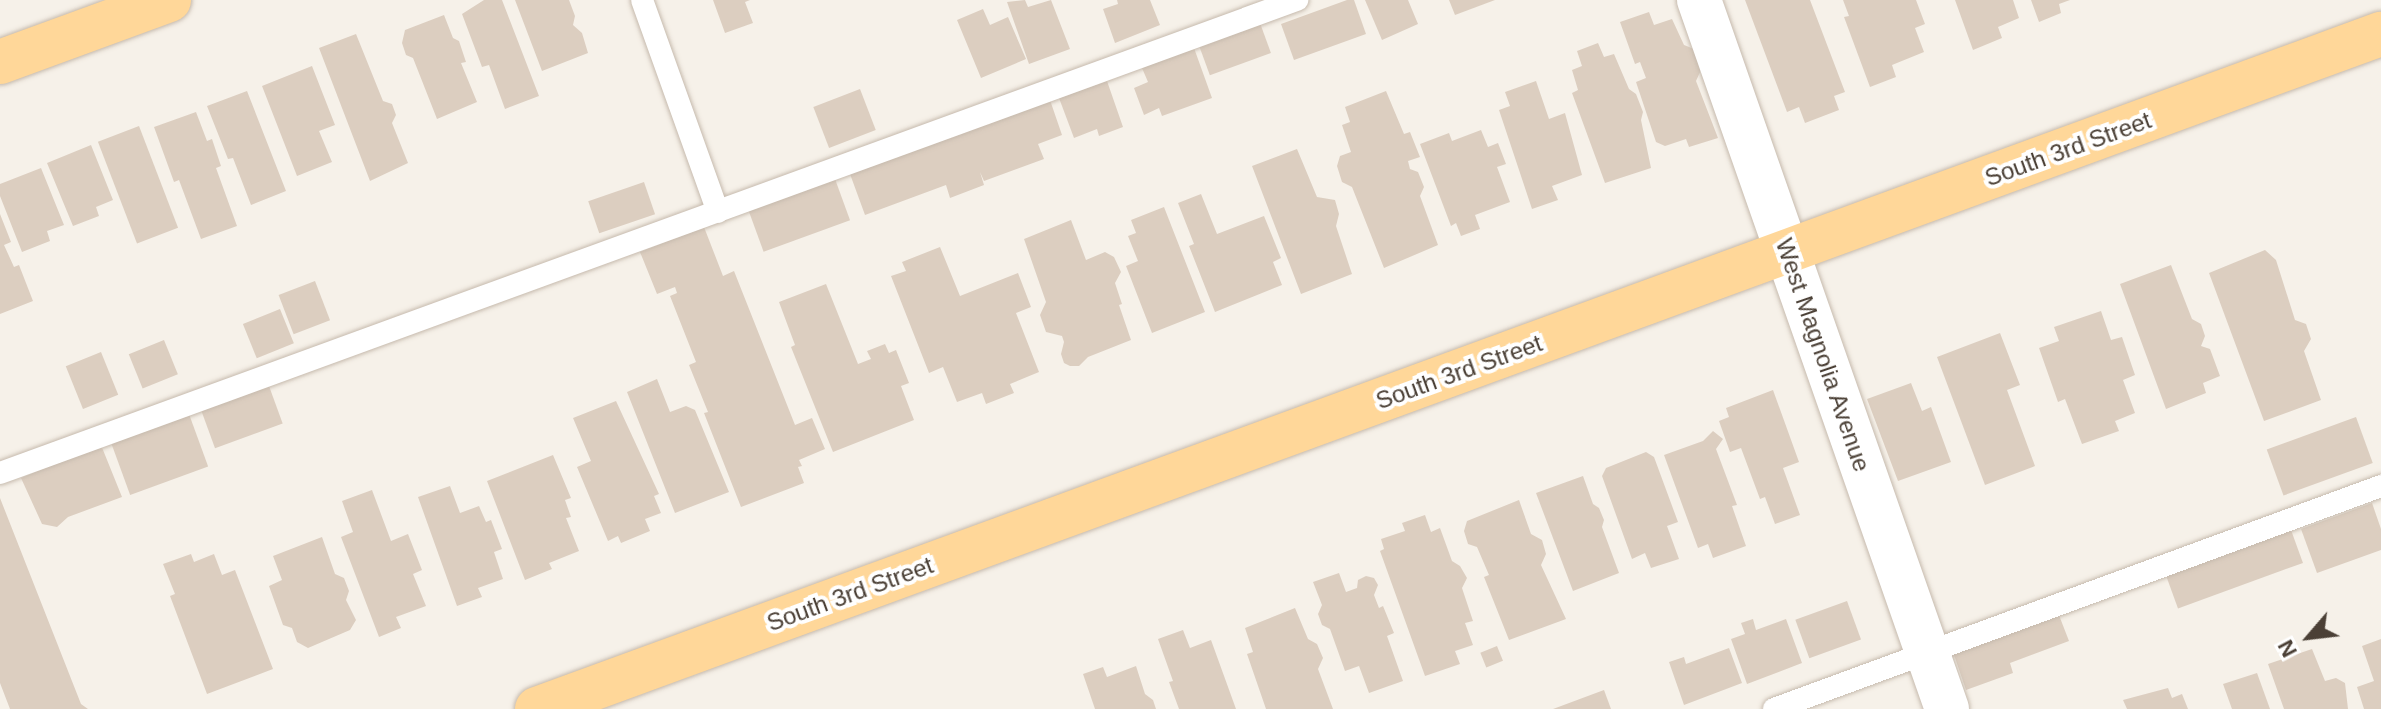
<!DOCTYPE html>
<html>
<head>
<meta charset="utf-8">
<style>
	body { margin:0 }
	#map { position:relative; width:2381px; height:709px; overflow:hidden; background:#f6f1e9; font-family:Helvetica,sans-serif }
	div>[style] { position:absolute }
	[style*='--x'] { left:calc(var(--x)*1px); top:calc(var(--y)*1px); width:calc(var(--w)*1px); rotate:calc(var(--a)*1deg) }
	.building>* { inset:0; background:#dccec0; transform-origin:0 0 }
	.roads { filter:drop-shadow(0 0 2px #c6baad) drop-shadow(0 0 2px #c6baad) }
	.service>* { height:22px; margin:-11px; padding:0 11px; transform-origin:11px; border-radius:11px; background:#fff }
	.tertiary>* { height:44px; margin:-22px; padding:0 22px; transform-origin:22px; border-radius:22px; background:#fff }
	.primary>* { height:44px; margin:-22px; padding:0 22px; transform-origin:22px; border-radius:22px; background:#ffd799 }
	span { translate:-50% -50%; white-space:nowrap; text-align:center; line-height:1.15; -webkit-text-stroke:8px #fff; paint-order:stroke }
	.street-label { font-size:24px; color:#4b4036 }
	.north { position:absolute; left:2269px; top:597px; width:80px; height:80px; -webkit-text-stroke:6px #fff; paint-order:stroke; rotate:242deg; font-size:22px; font-weight:700; line-height:32px; text-align:center; color:#4b4036 }
	.north::after { content:''; display:block; margin:auto; width:28px; height:36px; background:#4b4036; clip-path:polygon(50% 0,100% 100%,50% 72%,0 100%) }
</style>
</head>
<body>
<div id="map">
	<div class="building">
		<i style="clip-path:polygon(484px 0,502px 0,539px 96px,505px 109px,489px 65px,482px 67px,462px 14px)"></i>
		<i style="clip-path:polygon(515px 0,569px 0,575px 16px,573px 25px,582px 33px,588px 53px,542px 71px)"></i>
		<i style="clip-path:polygon(713px 0,750px 0,745px 2px,753px 23px,725px 33px)"></i>
		<i style="clip-path:polygon(1025px 0,1028px 7px,1051px 0,1070px 49px,1029px 64px,1007px 2px)"></i>
		<i style="clip-path:polygon(1117px 0,1150px 0,1160px 25px,1115px 43px,1103px 9px,1118px 4px)"></i>
		<i style="clip-path:polygon(1347px 0,1354px 0,1366px 34px,1294px 60px,1281px 24px)"></i>
		<i style="clip-path:polygon(1365px 0,1408px 0,1418px 24px,1382px 40px)"></i>
		<i style="clip-path:polygon(1449px 0,1495px 0,1455px 15px)"></i>
		<i style="clip-path:polygon(1745px 0,1810px 0,1845px 92px,1834px 96px,1839px 110px,1805px 123px,1799px 107px,1787px 112px)"></i>
		<i style="clip-path:polygon(1843px 0,1916px 0,1925px 24px,1915px 28px,1924px 52px,1892px 65px,1896px 77px,1870px 87px,1844px 17px,1849px 16px)"></i>
		<i style="clip-path:polygon(1955px 0,2013px 0,2019px 18px,1998px 27px,2002px 38px,1973px 50px)"></i>
		<i style="clip-path:polygon(2031px 0,2070px 0,2059px 4px,2061px 13px,2039px 22px)"></i>
		<i style="clip-path:polygon(983px 9px,990px 25px,1008px 17px,1026px 59px,981px 78px,957px 20px)"></i>
		<i style="clip-path:polygon(1649px 12px,1654px 25px,1672px 19px,1684px 45px,1694px 49px,1701px 70px,1696px 81px,1718px 138px,1689px 147px,1686px 139px,1665px 146px,1656px 142px,1636px 82px,1646px 78px,1640px 62px,1635px 64px,1620px 22px)"></i>
		<i style="clip-path:polygon(444px 15px,453px 38px,459px 41px,466px 62px,461px 63px,477px 102px,437px 119px,413px 58px,406px 55px,402px 43px,405px 30px)"></i>
		<i style="left:1260px;top:23px;width:32px;height:65px;rotate:70deg"></i>
		<i style="clip-path:polygon(356px 34px,383px 101px,392px 104px,396px 115px,392px 123px,408px 163px,370px 181px,319px 48px)"></i>
		<i style="clip-path:polygon(1598px 43px,1604px 57px,1614px 54px,1629px 89px,1636px 94px,1643px 112px,1641px 120px,1651px 168px,1605px 183px,1572px 93px,1578px 90px,1572px 70px,1582px 66px,1577px 51px)"></i>
		<i style="clip-path:polygon(1194px 48px,1212px 98px,1162px 116px,1159px 108px,1144px 115px,1134px 88px,1148px 82px,1142px 68px)"></i>
		<i style="clip-path:polygon(312px 66px,335px 125px,319px 131px,332px 162px,297px 176px,262px 86px)"></i>
		<i style="clip-path:polygon(1107px 81px,1123px 127px,1099px 136px,1097px 129px,1074px 138px,1059px 98px)"></i>
		<i style="clip-path:polygon(1536px 81px,1549px 119px,1565px 113px,1582px 175px,1552px 186px,1558px 200px,1532px 209px,1499px 110px,1510px 106px,1505px 92px)"></i>
		<i style="left:860px;top:89px;width:44px;height:50px;rotate:69deg"></i>
		<i style="clip-path:polygon(247px 91px,286px 191px,251px 205px,233px 158px,228px 159px,207px 106px)"></i>
		<i style="clip-path:polygon(1386px 91px,1404px 134px,1410px 132px,1420px 157px,1408px 161px,1410px 169px,1418px 172px,1424px 187px,1420px 196px,1438px 245px,1384px 268px,1352px 187px,1342px 182px,1337px 166px,1340px 156px,1351px 152px,1342px 125px,1350px 122px,1345px 107px)"></i>
		<i style="clip-path:polygon(1050px 100px,1062px 135px,1038px 144px,1044px 159px,984px 181px,980px 172px,984px 185px,950px 198px,946px 185px,865px 215px,850px 174px)"></i>
		<i style="clip-path:polygon(196px 112px,207px 141px,212px 139px,221px 166px,216px 168px,237px 226px,201px 239px,179px 180px,174px 182px,154px 127px)"></i>
		<i style="left:139px;top:126px;width:109px;height:44px;rotate:69deg"></i>
		<i style="clip-path:polygon(1481px 130px,1488px 147px,1498px 143px,1506px 164px,1497px 167px,1510px 202px,1475px 215px,1480px 229px,1461px 236px,1456px 223px,1451px 226px,1420px 144px,1449px 133px,1452px 141px)"></i>
		<i style="clip-path:polygon(91px 145px,113px 200px,96px 207px,99px 216px,73px 226px,47px 163px)"></i>
		<i style="clip-path:polygon(1297px 149px,1317px 197px,1335px 200px,1339px 214px,1336px 226px,1352px 274px,1301px 294px,1252px 166px)"></i>
		<i style="clip-path:polygon(41px 168px,64px 225px,47px 231px,50px 241px,22px 252px,0 196px,0 184px)"></i>
		<i style="left:835px;top:179px;width:44px;height:92px;rotate:70deg"></i>
		<i style="left:644px;top:182px;width:34px;height:59px;rotate:71deg"></i>
		<i style="clip-path:polygon(1201px 194px,1217px 234px,1264px 216px,1281px 258px,1273px 262px,1282px 285px,1215px 312px,1189px 246px,1194px 244px,1178px 203px)"></i>
		<i style="clip-path:polygon(1164px 207px,1205px 312px,1152px 333px,1126px 266px,1138px 261px,1128px 236px,1136px 233px,1131px 220px)"></i>
		<i style="clip-path:polygon(0 214px,11px 242px,4px 245px,14px 267px,19px 265px,33px 301px,0 314px)"></i>
		<i style="clip-path:polygon(1071px 220px,1086px 260px,1105px 252px,1114px 257px,1121px 272px,1115px 283px,1122px 304px,1119px 305px,1131px 340px,1088px 357px,1079px 366px,1070px 366px,1064px 363px,1061px 354px,1064px 342px,1062px 336px,1046px 332px,1040px 315px,1046px 302px,1024px 239px)"></i>
		<i style="clip-path:polygon(704px 227px,723px 276px,734px 271px,795px 425px,812px 418px,825px 449px,799px 460px,802px 466px,798px 467px,804px 483px,741px 507px,704px 413px,708px 412px,689px 365px,696px 362px,670px 296px,677px 293px,675px 287px,657px 294px,640px 252px)"></i>
		<i style="clip-path:polygon(940px 247px,960px 296px,1018px 273px,1031px 307px,1016px 313px,1039px 372px,1010px 384px,1014px 393px,986px 404px,982px 393px,957px 402px,943px 367px,929px 373px,891px 276px,906px 271px,902px 262px)"></i>
		<i style="clip-path:polygon(2265px 250px,2276px 260px,2295px 320px,2306px 324px,2311px 339px,2304px 351px,2321px 400px,2264px 421px,2209px 273px)"></i>
		<i style="clip-path:polygon(2171px 265px,2192px 319px,2201px 324px,2205px 336px,2201px 346px,2210px 349px,2220px 376px,2203px 383px,2206px 393px,2166px 409px,2120px 284px)"></i>
		<i style="left:315px;top:281px;width:42px;height:39px;rotate:69deg"></i>
		<i style="clip-path:polygon(826px 284px,858px 364px,871px 359px,867px 351px,885px 344px,889px 353px,896px 350px,909px 383px,901px 386px,914px 420px,833px 452px,791px 347px,795px 345px,779px 302px)"></i>
		<i style="left:280px;top:309px;width:37px;height:40px;rotate:68deg"></i>
		<i style="clip-path:polygon(2101px 311px,2111px 340px,2122px 337px,2135px 375px,2123px 380px,2135px 413px,2115px 421px,2119px 431px,2082px 444px,2065px 399px,2058px 402px,2039px 348px,2059px 341px,2054px 327px)"></i>
		<i style="clip-path:polygon(2000px 333px,2020px 385px,2007px 390px,2035px 466px,1985px 485px,1937px 357px)"></i>
		<i style="left:164px;top:340px;width:37px;height:38px;rotate:68deg"></i>
		<i style="left:101px;top:352px;width:46px;height:38px;rotate:68deg"></i>
		<i style="clip-path:polygon(657px 379px,670px 412px,686px 406px,695px 410px,729px 492px,675px 513px,627px 392px)"></i>
		<i style="clip-path:polygon(1911px 383px,1922px 411px,1931px 407px,1951px 462px,1898px 481px,1867px 399px)"></i>
		<i style="left:269px;top:386px;width:40px;height:72px;rotate:70deg"></i>
		<i style="clip-path:polygon(1773px 390px,1799px 462px,1783px 468px,1800px 515px,1775px 524px,1765px 497px,1760px 499px,1741px 448px,1730px 452px,1719px 421px,1729px 417px,1726px 408px)"></i>
		<i style="clip-path:polygon(616px 401px,659px 494px,654px 496px,661px 513px,645px 519px,650px 531px,621px 543px,618px 536px,608px 541px,577px 467px,591px 461px,573px 418px)"></i>
		<i style="left:189px;top:414px;width:56px;height:83px;rotate:70deg"></i>
		<i style="left:2356px;top:417px;width:49px;height:95px;rotate:70deg"></i>
		<i style="clip-path:polygon(1713px 431px,1723px 439px,1716px 449px,1737px 505px,1732px 506px,1746px 546px,1713px 558px,1708px 544px,1698px 548px,1664px 455px,1703px 441px)"></i>
		<i style="clip-path:polygon(101px 445px,122px 497px,68px 517px,57px 527px,42px 524px,21px 478px)"></i>
		<i style="clip-path:polygon(1646px 452px,1654px 457px,1678px 522px,1667px 526px,1679px 559px,1651px 568px,1645px 553px,1632px 559px,1602px 476px,1606px 468px)"></i>
		<i style="clip-path:polygon(553px 455px,571px 498px,565px 500px,571px 517px,566px 518px,579px 551px,549px 563px,552px 569px,525px 580px,487px 481px)"></i>
		<i style="clip-path:polygon(1583px 476px,1593px 504px,1599px 508px,1604px 520px,1602px 527px,1619px 573px,1573px 591px,1536px 493px)"></i>
		<i style="clip-path:polygon(450px 486px,460px 513px,479px 506px,486px 522px,491px 520px,502px 549px,494px 552px,503px 579px,478px 588px,482px 597px,457px 606px,418px 497px)"></i>
		<i style="clip-path:polygon(372px 490px,391px 541px,408px 534px,422px 570px,413px 574px,426px 606px,396px 617px,401px 628px,379px 637px,341px 537px,353px 532px,342px 501px)"></i>
		<i style="clip-path:polygon(0 498px,81px 704px,88px 709px,10px 709px,0 683px)"></i>
		<i style="clip-path:polygon(1519px 500px,1531px 534px,1542px 540px,1546px 554px,1541px 565px,1566px 619px,1509px 640px,1484px 577px,1489px 575px,1477px 547px,1468px 544px,1464px 531px,1467px 521px)"></i>
		<i style="clip-path:polygon(2372px 503px,2381px 529px,2381px 550px,2317px 573px,2301px 529px)"></i>
		<i style="clip-path:polygon(1425px 515px,1431px 532px,1440px 528px,1452px 561px,1460px 566px,1467px 578px,1462px 588px,1473px 621px,1465px 623px,1473px 645px,1455px 651px,1460px 664px,1425px 676px,1380px 551px,1384px 549px,1381px 539px,1405px 531px,1402px 523px)"></i>
		<i style="left:2291px;top:530px;width:35px;height:133px;rotate:70deg"></i>
		<i style="clip-path:polygon(322px 537px,335px 574px,344px 578px,349px 591px,346px 600px,356px 620px,350px 630px,308px 648px,297px 642px,292px 628px,283px 625px,269px 586px,282px 580px,273px 556px)"></i>
		<i style="clip-path:polygon(191px 554px,194px 562px,214px 554px,222px 575px,235px 570px,273px 669px,207px 694px,170px 596px,175px 594px,163px 564px)"></i>
		<i style="clip-path:polygon(1339px 573px,1346px 592px,1357px 588px,1358px 580px,1366px 576px,1374px 578px,1378px 585px,1374px 595px,1379px 608px,1383px 606px,1394px 633px,1387px 636px,1403px 681px,1369px 693px,1359px 666px,1345px 671px,1330px 629px,1322px 625px,1318px 614px,1322px 605px,1313px 582px)"></i>
		<i style="left:1847px;top:601px;width:41px;height:55px;rotate:70deg"></i>
		<i style="clip-path:polygon(1295px 608px,1308px 639px,1317px 644px,1323px 658px,1318px 669px,1333px 709px,1266px 709px,1247px 654px,1253px 652px,1245px 628px)"></i>
		<i style="clip-path:polygon(2057px 610px,2069px 641px,2010px 663px,2013px 673px,1966px 690px,1953px 652px)"></i>
		<i style="clip-path:polygon(1753px 619px,1756px 630px,1786px 619px,1802px 663px,1747px 684px,1731px 639px,1745px 634px,1741px 623px)"></i>
		<i style="clip-path:polygon(1183px 630px,1190px 648px,1211px 640px,1236px 709px,1179px 709px,1169px 682px,1173px 681px,1158px 639px)"></i>
		<i style="clip-path:polygon(2381px 639px,2381px 709px,2364px 709px,2357px 687px,2374px 681px,2362px 646px)"></i>
		<i style="left:1497px;top:646px;width:16px;height:18px;rotate:68deg"></i>
		<i style="clip-path:polygon(1729px 648px,1742px 683px,1684px 705px,1669px 662px,1684px 657px,1686px 664px)"></i>
		<i style="clip-path:polygon(2312px 649px,2325px 681px,2336px 678px,2345px 683px,2348px 709px,2284px 709px,2268px 664px)"></i>
		<i style="clip-path:polygon(1136px 666px,1145px 694px,1153px 700px,1156px 709px,1095px 709px,1083px 674px,1103px 667px,1107px 677px)"></i>
		<i style="clip-path:polygon(2257px 673px,2270px 709px,2232px 709px,2223px 684px)"></i>
		<i style="clip-path:polygon(2168px 688px,2172px 698px,2182px 694px,2188px 709px,2127px 709px,2123px 700px)"></i>
		<i style="clip-path:polygon(1604px 690px,1611px 709px,1553px 709px)"></i>
	</div>
	<div class="roads">
		<div class="service">
			<i style="--x:642;--y:0;--w:225;--a:70.3"></i>
			<i style="--x:0;--y:473;--w:1381;--a:-20.04"></i>
			<i style="--x:1774;--y:709;--w:647;--a:-20.17"></i>
		</div>
		<div class="tertiary">
			<i style="--x:1699;--y:0;--w:751;--a:70.72"></i>
		</div>
		<div class="primary">
			<i style="--x:0;--y:62;--w:180;--a:-20.1"></i>
			<i style="--x:537;--y:709;--w:1964;--a:-20.11"></i>
		</div>
	</div>
	<div class="street-label">
		<span style="left:2068px;top:149px;rotate:-20deg">South 3rd Street</span>
		<span style="left:1823px;top:355px;rotate:71deg">West Magnolia Avenue</span>
		<span style="left:1459px;top:372px;rotate:-20deg">South 3rd Street</span>
		<span style="left:850px;top:594px;rotate:-20deg">South 3rd Street</span>
	</div>
	<div class="north">N</div>
</div>
</body>
</html>
